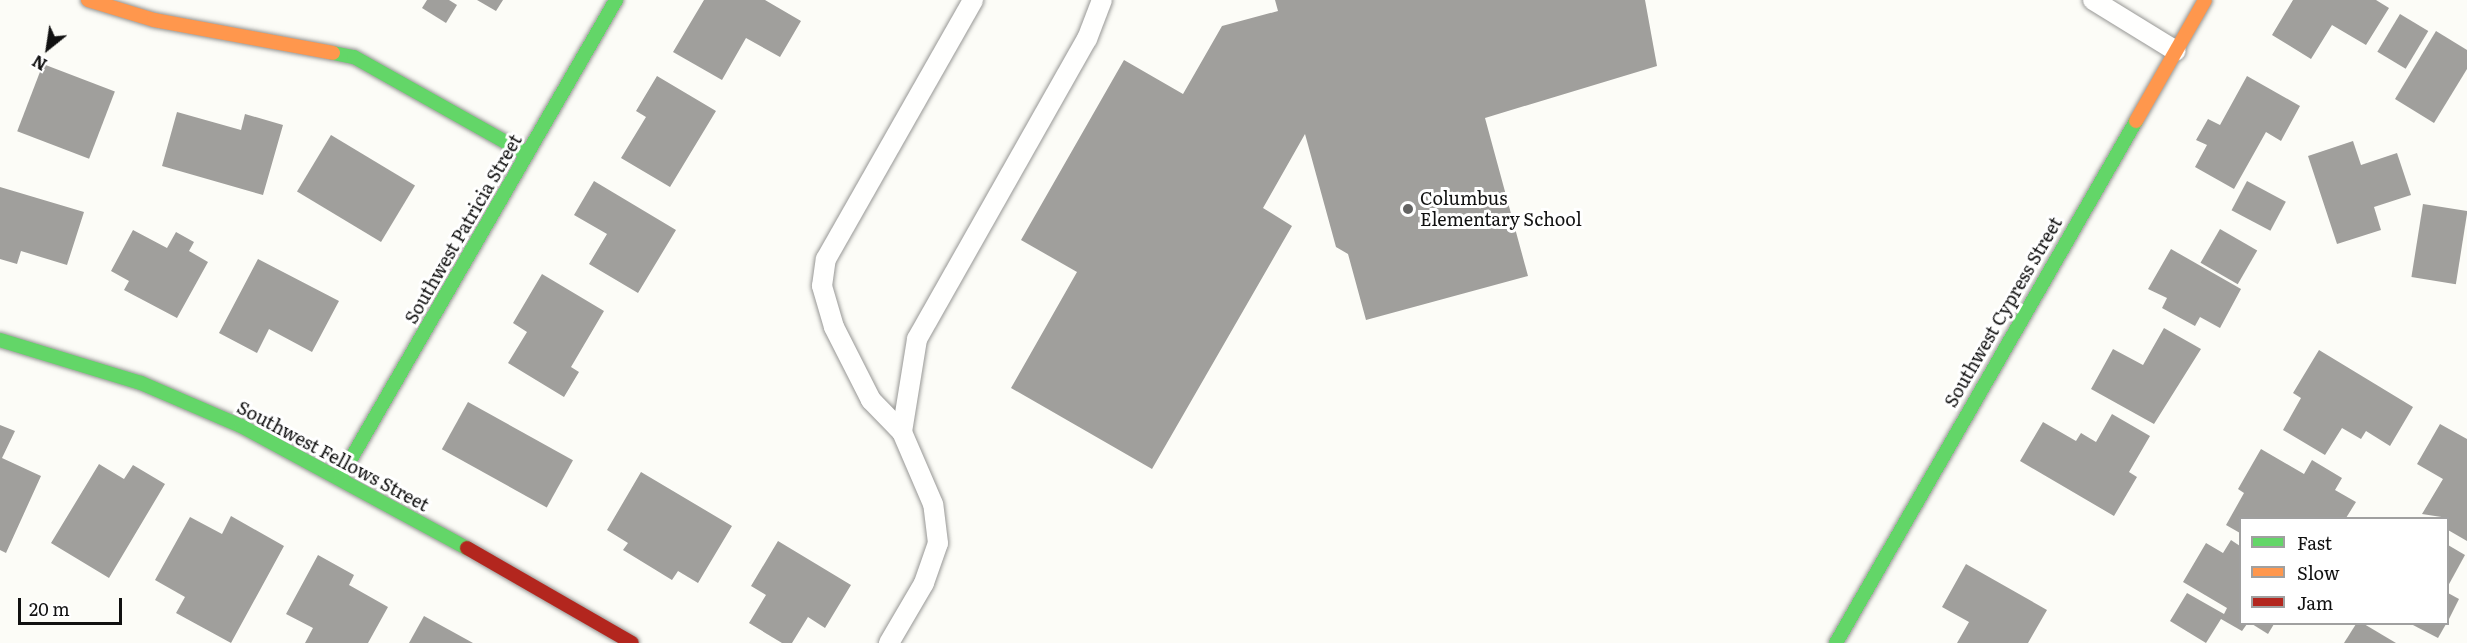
<!DOCTYPE html>
<html>
<head>
<meta charset="utf-8">
<style>
	body { margin:0 }
	#map { position:relative; width:2467px; height:643px; overflow:hidden; background:#fcfcf7; font-family:Literata,serif }
	div>[style] { position:absolute }
	[style*='--x'] { left:calc(var(--x)*1px); top:calc(var(--y)*1px); width:calc(var(--w)*1px); rotate:calc(var(--a)*1deg) }
	.building>* { inset:0; background:#a09f9c; transform-origin:0 0 }
	.roads { filter:drop-shadow(0 0 2px #979795) drop-shadow(0 0 2px #979795) }
	.lane>* { height:20px; margin:-10px; padding:0 10px; transform-origin:10px; border-radius:10px; background:#fffffe }
	.fast>* { height:14px; margin:-7px; padding:0 7px; transform-origin:7px; border-radius:7px; background:#63d668 }
	.slow>* { height:14px; margin:-7px; padding:0 7px; transform-origin:7px; border-radius:7px; background:#ff974d }
	.jam>* { height:14px; margin:-7px; padding:0 7px; transform-origin:7px; border-radius:7px; background:#b3261e }
	.dots>* { width:16px; height:16px; translate:-50% -50%; box-sizing:border-box; border:3px solid #fff; border-radius:50% }
	span { translate:-50% -50%; white-space:nowrap; text-align:center; line-height:1.15; -webkit-text-stroke:6px #fff; paint-order:stroke }
	.poi-label { font-size:18px; color:#111 }
	.left { translate:0 -50%; text-align:left }
	.street-label { font-size:18px; color:#111 }
	.legend { position:absolute; left:2239px; top:517px; width:210px; height:108px; box-sizing:border-box; background:#fff; border:2px solid #a0a0a0; margin:0; padding:8px 10px; list-style:none; font-size:18px; color:#111 }
	.legend li { display:flex; align-items:center; gap:12px; height:30px }
	.legend b { width:30px; border:2px solid #a0a0a0 }
	.north { position:absolute; left:18px; top:18px; width:60px; height:60px; -webkit-text-stroke:4px #fff; paint-order:stroke; rotate:210deg; font-size:16px; font-weight:700; line-height:24px; text-align:center; color:#111 }
	.north::after { content:''; display:block; margin:auto; width:21px; height:27px; background:#111; clip-path:polygon(50% 0,100% 100%,50% 72%,0 100%) }
	.scale { position:absolute; left:18px; top:598px; width:104px; height:27px; box-sizing:border-box; border:3px solid #111; border-top:0; padding-left:8px; font-size:18px; line-height:21px; white-space:nowrap; color:#111; -webkit-text-stroke:4px #fff; paint-order:stroke }
</style>
</head>
<body>
<div id="map">
	<div class="building">
		<i style="clip-path:polygon(427px 0,449px 0,457px 5px,446px 23px,422px 8px)"></i>
		<i style="clip-path:polygon(477px 0,503px 0,496px 11px)"></i>
		<i style="clip-path:polygon(704px 0,765px 0,801px 21px,780px 57px,746px 38px,722px 80px,673px 52px)"></i>
		<i style="clip-path:polygon(1275px 0,1645px 0,1657px 66px,1485px 118px,1528px 276px,1366px 320px,1348px 254px,1336px 247px,1305px 134px,1263px 208px,1292px 226px,1152px 469px,1011px 388px,1077px 272px,1021px 240px,1124px 60px,1183px 94px,1222px 26px,1278px 11px)"></i>
		<i style="clip-path:polygon(2293px 0,2376px 0,2389px 8px,2366px 45px,2332px 25px,2311px 59px,2272px 35px)"></i>
		<i style="left:2400px;top:14px;width:33px;height:44px;rotate:31deg"></i>
		<i style="clip-path:polygon(2436px 31px,2467px 50px,2467px 69px,2434px 123px,2395px 99px)"></i>
		<i style="left:43px;top:64px;width:77px;height:72px;rotate:21deg"></i>
		<i style="clip-path:polygon(657px 76px,716px 111px,670px 187px,621px 158px,646px 117px,636px 111px)"></i>
		<i style="clip-path:polygon(2247px 76px,2300px 106px,2281px 141px,2266px 132px,2234px 189px,2195px 167px,2207px 145px,2196px 140px,2208px 119px,2220px 125px)"></i>
		<i style="clip-path:polygon(177px 112px,241px 130px,245px 114px,283px 125px,263px 195px,162px 166px)"></i>
		<i style="left:331px;top:135px;width:98px;height:66px;rotate:31deg"></i>
		<i style="clip-path:polygon(2353px 141px,2361px 165px,2397px 153px,2411px 195px,2374px 207px,2381px 230px,2337px 244px,2308px 156px)"></i>
		<i style="clip-path:polygon(594px 181px,676px 230px,638px 293px,589px 264px,607px 234px,574px 215px)"></i>
		<i style="left:2247px;top:181px;width:44px;height:33px;rotate:28deg"></i>
		<i style="clip-path:polygon(0 187px,84px 212px,67px 265px,21px 251px,17px 264px,0 259px)"></i>
		<i style="left:2423px;top:204px;width:45px;height:74px;rotate:9deg"></i>
		<i style="left:2220px;top:229px;width:43px;height:39px;rotate:30deg"></i>
		<i style="clip-path:polygon(133px 230px,167px 248px,176px 232px,194px 242px,189px 251px,208px 262px,177px 318px,124px 290px,129px 281px,111px 271px)"></i>
		<i style="clip-path:polygon(2171px 249px,2241px 289px,2220px 328px,2200px 317px,2195px 326px,2162px 308px,2167px 298px,2148px 289px)"></i>
		<i style="clip-path:polygon(258px 259px,339px 301px,312px 352px,269px 329px,257px 353px,219px 333px)"></i>
		<i style="clip-path:polygon(542px 274px,604px 311px,571px 367px,579px 372px,564px 397px,508px 363px,527px 332px,513px 323px)"></i>
		<i style="clip-path:polygon(2164px 328px,2201px 349px,2154px 424px,2091px 389px,2113px 349px,2143px 365px)"></i>
		<i style="clip-path:polygon(2319px 350px,2413px 407px,2390px 446px,2366px 431px,2361px 439px,2342px 428px,2325px 455px,2283px 430px,2301px 398px,2293px 393px)"></i>
		<i style="left:468px;top:402px;width:120px;height:54px;rotate:29deg"></i>
		<i style="clip-path:polygon(2112px 414px,2150px 436px,2129px 472px,2137px 477px,2114px 516px,2020px 461px,2043px 422px,2076px 441px,2081px 433px,2096px 442px)"></i>
		<i style="clip-path:polygon(2440px 424px,2467px 439px,2467px 541px,2448px 530px,2448px 518px,2422px 514px,2443px 479px,2417px 464px)"></i>
		<i style="clip-path:polygon(0 425px,15px 431px,2px 458px,41px 476px,6px 553px,0 550px)"></i>
		<i style="clip-path:polygon(2261px 449px,2304px 474px,2312px 460px,2342px 478px,2335px 490px,2356px 502px,2346px 518px,2240px 518px,2240px 533px,2226px 525px,2244px 493px,2238px 489px)"></i>
		<i style="clip-path:polygon(99px 464px,124px 479px,133px 465px,165px 484px,109px 578px,51px 543px)"></i>
		<i style="clip-path:polygon(641px 472px,732px 526px,698px 583px,678px 571px,672px 580px,623px 550px,628px 543px,607px 530px)"></i>
		<i style="clip-path:polygon(231px 516px,284px 546px,231px 643px,176px 613px,185px 597px,155px 580px,190px 517px,222px 534px)"></i>
		<i style="clip-path:polygon(2231px 540px,2240px 546px,2240px 624px,2247px 624px,2242px 631px,2221px 619px,2206px 643px,2170px 621px,2187px 593px,2224px 614px,2227px 608px,2183px 582px,2206px 543px,2223px 553px)"></i>
		<i style="clip-path:polygon(778px 541px,851px 585px,825px 628px,808px 617px,792px 643px,782px 643px,749px 623px,766px 595px,751px 586px)"></i>
		<i style="clip-path:polygon(2448px 545px,2465px 555px,2448px 586px)"></i>
		<i style="clip-path:polygon(318px 555px,354px 575px,349px 585px,388px 607px,368px 643px,305px 643px,313px 628px,286px 614px)"></i>
		<i style="clip-path:polygon(1966px 564px,2047px 610px,2028px 643px,1957px 643px,1969px 622px,1942px 607px)"></i>
		<i style="clip-path:polygon(2448px 593px,2459px 599px,2448px 621px)"></i>
		<i style="clip-path:polygon(424px 616px,473px 643px,409px 643px)"></i>
		<i style="clip-path:polygon(2252px 624px,2274px 624px,2268px 634px)"></i>
		<i style="clip-path:polygon(2356px 624px,2364px 624px,2396px 643px,2344px 643px)"></i>
		<i style="clip-path:polygon(2411px 624px,2446px 624px,2438px 638px)"></i>
	</div>
	<div class="roads">
		<div class="lane">
			<i style="--x:2093;--y:0;--w:97;--a:31.6"></i>
			<i style="--x:902;--y:432;--w:45;--a:-134.1"></i>
			<i style="--x:871;--y:400;--w:82;--a:-116.9"></i>
			<i style="--x:834;--y:327;--w:43;--a:-106.3"></i>
			<i style="--x:822;--y:286;--w:27;--a:-82"></i>
			<i style="--x:826;--y:259;--w:298;--a:-60.4"></i>
			<i style="--x:889;--y:643;--w:69;--a:-59.7"></i>
			<i style="--x:924;--y:583;--w:42;--a:-70.7"></i>
			<i style="--x:938;--y:543;--w:39;--a:-97"></i>
			<i style="--x:933;--y:504;--w:78;--a:-113.3"></i>
			<i style="--x:902;--y:432;--w:94;--a:-80.8"></i>
			<i style="--x:917;--y:339;--w:345;--a:-60.5"></i>
			<i style="--x:1087;--y:39;--w:42;--a:-69"></i>
		</div>
		<div class="fast">
			<i style="--x:333;--y:53;--w:21;--a:11"></i>
			<i style="--x:354;--y:57;--w:198;--a:29.3"></i>
			<i style="--x:0;--y:340;--w:147;--a:17"></i>
			<i style="--x:141;--y:383;--w:109;--a:23.3"></i>
			<i style="--x:241;--y:426;--w:257;--a:28.4"></i>
			<i style="--x:341;--y:476;--w:550;--a:-59.98"></i>
			<i style="--x:1836;--y:643;--w:602;--a:-60.11"></i>
		</div>
		<div class="slow">
			<i style="--x:88;--y:0;--w:69;--a:16.9"></i>
			<i style="--x:154;--y:20;--w:182;--a:10.4"></i>
			<i style="--x:2136;--y:121;--w:139;--a:-60.3"></i>
		</div>
		<div class="jam">
			<i style="--x:467;--y:548;--w:190;--a:29.9"></i>
		</div>
	</div>
	<div class="dots">
		<i style="left:1408px;top:209px;background:#636362"></i>
	</div>
	<div class="poi-label">
		<span class="left" style="left:1420px;top:209px">Columbus<br>Elementary School</span>
	</div>
	<div class="street-label">
		<span style="left:463px;top:229px;rotate:-60deg">Southwest Patricia Street</span>
		<span style="left:2003px;top:312px;rotate:-60deg">Southwest Cypress Street</span>
		<span style="left:333px;top:456px;rotate:28deg">Southwest Fellows Street</span>
	</div>
	<ul class="legend">
	<li><b style="height:8px;background:#63d668"></b>Fast</li>
	<li><b style="height:8px;background:#ff974d"></b>Slow</li>
	<li><b style="height:8px;background:#b3261e"></b>Jam</li>
	</ul>
	<div class="north">N</div>
	<div class="scale">20 m</div>
</div>
</body>
</html>
